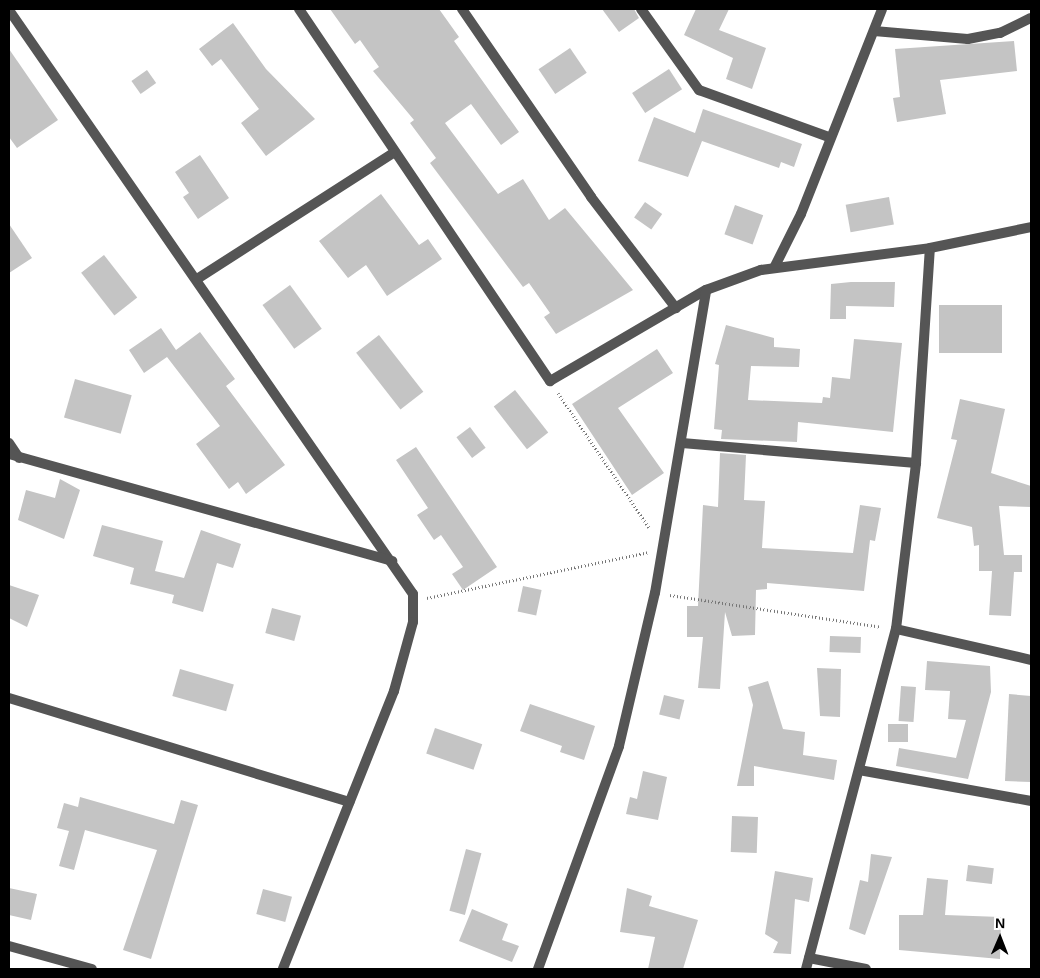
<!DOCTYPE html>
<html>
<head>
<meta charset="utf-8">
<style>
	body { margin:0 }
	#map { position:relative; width:1040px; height:978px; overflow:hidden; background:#fff; font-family:Helvetica,sans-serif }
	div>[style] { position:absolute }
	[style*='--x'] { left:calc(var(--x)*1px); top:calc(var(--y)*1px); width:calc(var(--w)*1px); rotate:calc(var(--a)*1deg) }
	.building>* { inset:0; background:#c4c4c4; transform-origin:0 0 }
	.path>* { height:3px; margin-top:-1.5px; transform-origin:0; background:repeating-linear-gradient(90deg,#777 0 1px,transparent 0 3.5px) }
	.minor>* { height:10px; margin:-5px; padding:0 5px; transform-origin:5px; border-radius:5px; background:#555 }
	span { translate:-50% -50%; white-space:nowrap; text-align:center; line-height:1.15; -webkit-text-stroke:4.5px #fff; paint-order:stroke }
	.frame { position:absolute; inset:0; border:10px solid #000; pointer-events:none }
	.north { position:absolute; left:975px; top:913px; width:50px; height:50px; -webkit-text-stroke:4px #fff; paint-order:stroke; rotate:1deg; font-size:14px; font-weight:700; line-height:20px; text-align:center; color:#000 }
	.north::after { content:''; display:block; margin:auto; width:18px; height:22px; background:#000; clip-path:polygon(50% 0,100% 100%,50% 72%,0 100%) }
</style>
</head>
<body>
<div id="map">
	<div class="building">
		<i style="clip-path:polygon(330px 9px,439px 9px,459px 37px,454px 41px,519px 132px,501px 145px,471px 104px,445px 123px,498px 194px,523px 179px,549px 220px,565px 208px,633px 290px,556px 334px,544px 317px,550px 313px,529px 283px,523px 287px,430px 163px,436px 158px,410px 123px,414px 120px,373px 71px,379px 67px,360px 40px,355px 44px)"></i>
		<i style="clip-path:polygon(602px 9px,634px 9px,639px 18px,619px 32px)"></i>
		<i style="clip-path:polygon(696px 9px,729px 9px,719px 30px,766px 48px,752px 89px,726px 79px,733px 58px,684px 35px)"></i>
		<i style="clip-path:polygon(233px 23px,266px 69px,315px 119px,266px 156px,241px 123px,259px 109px,221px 59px,212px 66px,199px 49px)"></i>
		<i style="clip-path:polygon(1014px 41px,1017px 71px,940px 80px,946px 114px,897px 122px,893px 98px,900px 97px,895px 49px)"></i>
		<i style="left:570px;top:48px;width:30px;height:38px;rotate:56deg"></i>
		<i style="clip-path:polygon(9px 49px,58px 120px,17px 148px,9px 137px)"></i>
		<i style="left:669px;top:69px;width:24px;height:44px;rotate:57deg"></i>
		<i style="left:147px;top:70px;width:16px;height:19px;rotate:55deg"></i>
		<i style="clip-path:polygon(703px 109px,802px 144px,794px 167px,781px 162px,779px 168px,702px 141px,688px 177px,638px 161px,654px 117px,695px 133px)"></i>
		<i style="clip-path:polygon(200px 155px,229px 198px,198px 219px,183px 197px,189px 193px,175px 172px)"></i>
		<i style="clip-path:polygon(381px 194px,419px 245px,428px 239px,442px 259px,387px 296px,366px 265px,348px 278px,319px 241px)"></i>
		<i style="left:889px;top:197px;width:28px;height:44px;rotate:80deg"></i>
		<i style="left:645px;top:202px;width:21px;height:19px;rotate:35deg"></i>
		<i style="left:735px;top:205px;width:30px;height:31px;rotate:20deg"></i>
		<i style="clip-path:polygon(9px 224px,32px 258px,9px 273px)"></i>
		<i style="left:104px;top:255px;width:54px;height:29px;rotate:52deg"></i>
		<i style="clip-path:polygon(851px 282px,895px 282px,894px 307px,846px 306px,846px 319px,830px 319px,831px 284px)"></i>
		<i style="left:290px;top:285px;width:54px;height:34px;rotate:54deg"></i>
		<i style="left:939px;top:305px;width:63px;height:48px"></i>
		<i style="clip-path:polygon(726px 325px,774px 338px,774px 347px,800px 349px,799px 367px,751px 366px,748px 400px,822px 403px,823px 397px,830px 398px,832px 377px,850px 379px,854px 339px,902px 343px,893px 432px,798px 422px,797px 442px,721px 439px,722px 430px,714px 429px,719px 365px,715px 364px)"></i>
		<i style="clip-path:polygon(161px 328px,176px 350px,200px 332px,235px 379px,226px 386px,285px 465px,246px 494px,238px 482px,229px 489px,196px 444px,220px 426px,167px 357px,144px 373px,129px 350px)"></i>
		<i style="left:379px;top:335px;width:72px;height:29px;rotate:52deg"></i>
		<i style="clip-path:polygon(657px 349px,673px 373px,618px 408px,664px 473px,632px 495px,572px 404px)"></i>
		<i style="left:75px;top:379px;width:59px;height:40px;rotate:16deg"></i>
		<i style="left:515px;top:390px;width:54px;height:27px;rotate:52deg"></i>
		<i style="clip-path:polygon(960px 399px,1005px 409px,991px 473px,1031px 486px,1031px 507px,999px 506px,1004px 555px,1022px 555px,1022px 572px,1014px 572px,1011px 616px,989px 615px,992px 571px,979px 571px,979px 545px,974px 546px,972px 527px,937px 518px,957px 440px,951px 439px)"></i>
		<i style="left:470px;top:427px;width:26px;height:17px;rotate:53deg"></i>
		<i style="clip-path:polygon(416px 447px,497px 567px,463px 590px,452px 574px,463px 567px,441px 535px,434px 540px,417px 515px,428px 508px,396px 460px)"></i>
		<i style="clip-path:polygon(720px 453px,746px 455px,744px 500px,765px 501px,762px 548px,853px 553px,860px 505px,881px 508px,875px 541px,870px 540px,864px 591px,767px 583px,767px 589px,756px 590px,755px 635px,732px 636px,725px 612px,720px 689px,698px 688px,703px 637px,687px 637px,687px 606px,698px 606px,703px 505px,718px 507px)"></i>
		<i style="clip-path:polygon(60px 479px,80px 490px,64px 539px,18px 520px,26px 490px,55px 498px)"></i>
		<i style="clip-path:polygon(102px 525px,163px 541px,155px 571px,184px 578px,201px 530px,241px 544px,233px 568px,217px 563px,203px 612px,172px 603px,174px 595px,130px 584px,134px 568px,93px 556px)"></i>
		<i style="clip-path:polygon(9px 585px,39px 595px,27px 627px,9px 618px)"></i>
		<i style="left:523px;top:586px;width:19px;height:26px;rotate:12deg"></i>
		<i style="left:272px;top:608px;width:30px;height:26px;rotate:15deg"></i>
		<i style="left:830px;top:636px;width:31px;height:16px;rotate:2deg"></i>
		<i style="clip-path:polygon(927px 661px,990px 666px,991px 692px,968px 779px,896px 766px,899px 748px,956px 758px,966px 720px,948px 719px,950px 691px,925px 690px)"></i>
		<i style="clip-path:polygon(817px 668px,841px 669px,840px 717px,820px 716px)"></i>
		<i style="left:180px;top:669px;width:56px;height:28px;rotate:16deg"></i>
		<i style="clip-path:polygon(768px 681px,783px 729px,805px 732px,803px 755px,837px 760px,834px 780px,754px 766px,754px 786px,737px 786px,753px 705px,748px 687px)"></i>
		<i style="left:901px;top:686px;width:15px;height:35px;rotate:4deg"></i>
		<i style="clip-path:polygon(1009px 694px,1031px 696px,1031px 782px,1005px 781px)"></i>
		<i style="left:664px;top:695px;width:21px;height:20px;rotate:14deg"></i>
		<i style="clip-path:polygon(530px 704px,595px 726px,584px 760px,560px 752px,562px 746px,520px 731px)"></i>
		<i style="left:888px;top:724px;width:20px;height:18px"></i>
		<i style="left:435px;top:728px;width:50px;height:27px;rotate:19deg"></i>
		<i style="clip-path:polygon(643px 771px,667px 777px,658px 820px,626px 814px,630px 797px,637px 799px)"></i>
		<i style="clip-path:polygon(80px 797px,174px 824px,181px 800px,198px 805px,151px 959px,123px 950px,157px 850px,85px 830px,74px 870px,59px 866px,69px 831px,57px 828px,64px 803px,78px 807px)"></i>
		<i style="left:732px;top:816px;width:26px;height:36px;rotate:2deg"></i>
		<i style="left:466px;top:849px;width:16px;height:64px;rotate:15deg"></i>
		<i style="clip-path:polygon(871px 854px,892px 857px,865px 935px,849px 929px,860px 880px,868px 882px)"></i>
		<i style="left:968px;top:865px;width:26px;height:16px;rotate:7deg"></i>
		<i style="clip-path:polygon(775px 871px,813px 878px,809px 902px,795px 899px,791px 954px,773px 953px,778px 942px,765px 934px)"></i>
		<i style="clip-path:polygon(927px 878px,948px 880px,945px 915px,1001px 917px,1000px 959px,899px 950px,899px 915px,923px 915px)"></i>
		<i style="clip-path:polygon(9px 888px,37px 894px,31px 920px,9px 915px)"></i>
		<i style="clip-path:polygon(627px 888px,652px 896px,649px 906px,698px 920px,683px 969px,648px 969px,655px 937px,620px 932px)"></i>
		<i style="left:263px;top:889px;width:30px;height:26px;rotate:15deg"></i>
		<i style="clip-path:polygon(472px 909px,508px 924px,502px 940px,519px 946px,512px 962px,459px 941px)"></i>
	</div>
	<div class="path">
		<i style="--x:558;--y:393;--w:164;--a:55.9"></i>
		<i style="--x:670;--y:595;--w:213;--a:8.6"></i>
		<i style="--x:427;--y:598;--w:227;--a:-11.7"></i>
	</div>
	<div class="minor">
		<i style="--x:299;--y:9;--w:449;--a:56"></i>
		<i style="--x:550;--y:381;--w:181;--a:-30.3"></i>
		<i style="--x:706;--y:290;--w:59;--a:-20"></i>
		<i style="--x:761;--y:270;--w:170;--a:-7.4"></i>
		<i style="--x:930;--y:248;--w:103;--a:-11.7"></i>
		<i style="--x:462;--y:9;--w:228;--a:55.5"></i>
		<i style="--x:591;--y:197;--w:140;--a:52.6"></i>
		<i style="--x:641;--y:9;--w:100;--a:54.4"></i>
		<i style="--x:699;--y:90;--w:138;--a:19.9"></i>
		<i style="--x:9;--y:10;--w:710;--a:55.33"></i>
		<i style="--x:413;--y:594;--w:28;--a:90"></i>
		<i style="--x:413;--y:622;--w:72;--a:105.4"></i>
		<i style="--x:394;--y:691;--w:299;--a:111.8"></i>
		<i style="--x:874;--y:31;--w:94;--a:4.9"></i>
		<i style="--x:968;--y:39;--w:33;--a:-11"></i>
		<i style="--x:1000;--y:33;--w:34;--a:-26"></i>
		<i style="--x:774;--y:268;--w:60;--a:-63.4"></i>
		<i style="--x:801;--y:214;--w:220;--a:-68.4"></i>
		<i style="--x:197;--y:279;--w:233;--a:-32.7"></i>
		<i style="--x:9;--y:443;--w:18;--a:56"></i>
		<i style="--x:682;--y:443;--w:235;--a:4.9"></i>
		<i style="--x:9;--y:454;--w:398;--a:15.6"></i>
		<i style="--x:896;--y:629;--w:139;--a:12.9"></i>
		<i style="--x:9;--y:698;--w:356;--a:17"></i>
		<i style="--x:859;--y:770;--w:175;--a:10.2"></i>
		<i style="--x:9;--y:946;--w:86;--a:15.5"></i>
		<i style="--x:809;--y:958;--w:58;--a:10.9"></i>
		<i style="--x:538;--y:969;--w:237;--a:-70"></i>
		<i style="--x:619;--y:746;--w:157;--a:-76.8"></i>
		<i style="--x:655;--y:593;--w:307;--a:-80.4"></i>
		<i style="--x:806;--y:969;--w:352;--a:-75.2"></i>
		<i style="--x:896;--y:629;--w:167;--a:-83.1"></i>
		<i style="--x:916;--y:463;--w:215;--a:-86.3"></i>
	</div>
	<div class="frame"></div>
	<div class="north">N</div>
</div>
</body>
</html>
